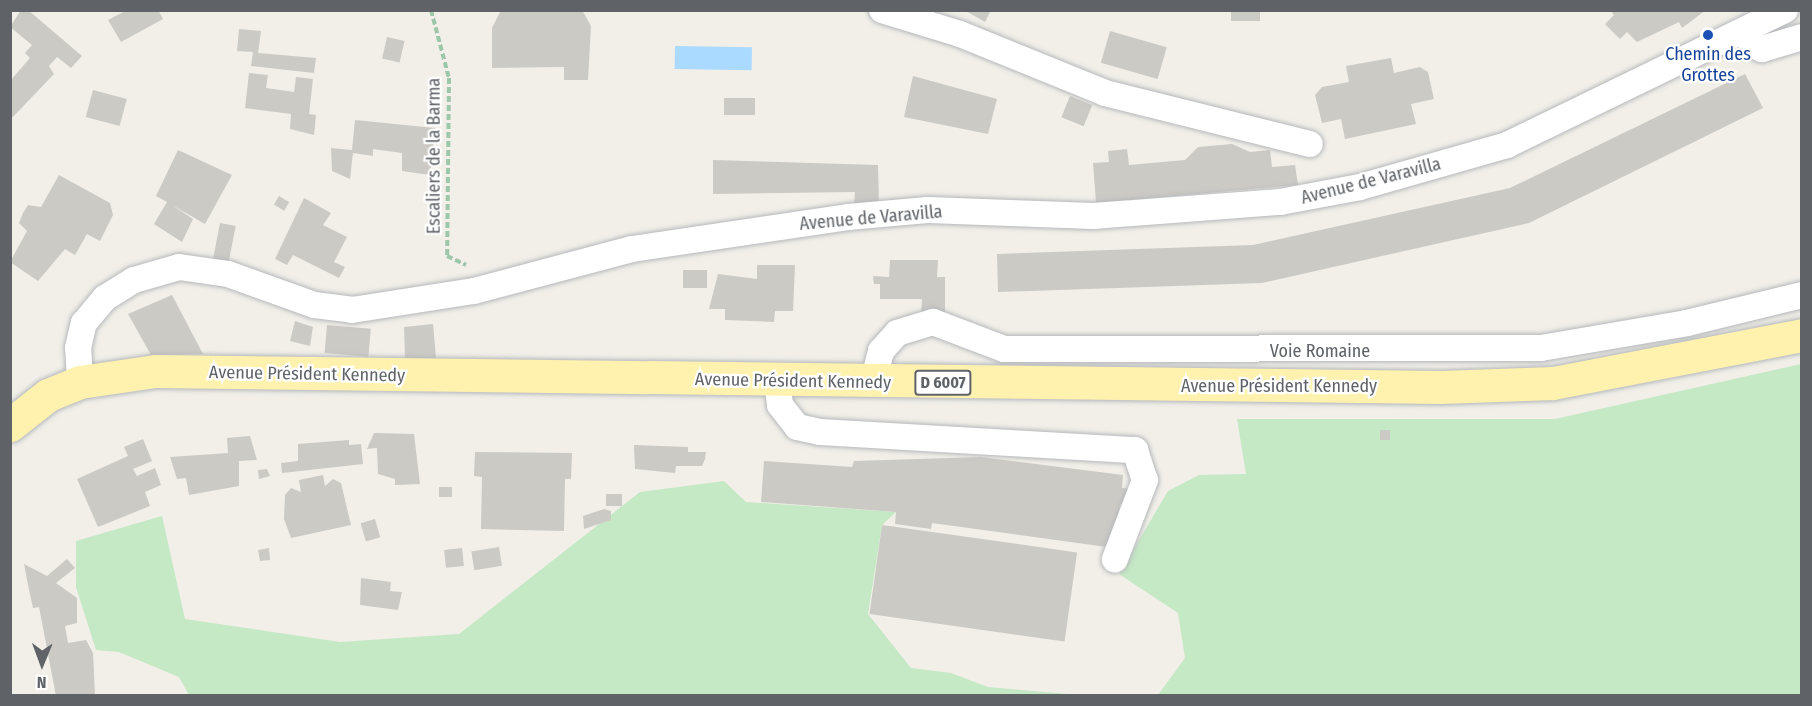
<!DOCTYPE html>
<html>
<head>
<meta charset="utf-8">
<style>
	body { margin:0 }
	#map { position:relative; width:1812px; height:706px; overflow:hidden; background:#f1efe8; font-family:"Fira Sans Condensed",sans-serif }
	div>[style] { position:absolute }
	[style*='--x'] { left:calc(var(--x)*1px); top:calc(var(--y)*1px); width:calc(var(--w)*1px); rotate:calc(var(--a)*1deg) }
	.green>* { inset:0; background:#c5e8c5 }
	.water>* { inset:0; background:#aadaff; transform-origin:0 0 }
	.building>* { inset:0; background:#cccac5; transform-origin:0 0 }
	.path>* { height:4px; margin-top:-2px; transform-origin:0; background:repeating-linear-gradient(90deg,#9cc7a9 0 6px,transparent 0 9px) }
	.roads { filter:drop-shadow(0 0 2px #b5b8bc) drop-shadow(0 0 2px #b5b8bc) }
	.minor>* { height:26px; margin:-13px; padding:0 13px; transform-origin:13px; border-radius:13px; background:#fff }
	.major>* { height:33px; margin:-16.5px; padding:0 16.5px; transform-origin:16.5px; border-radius:16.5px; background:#fff2af }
	.dots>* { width:16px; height:16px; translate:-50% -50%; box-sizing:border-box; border:3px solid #fff; border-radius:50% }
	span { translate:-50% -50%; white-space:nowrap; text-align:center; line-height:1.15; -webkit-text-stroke:4.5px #fff; paint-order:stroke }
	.shield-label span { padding:2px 4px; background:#fff; border:2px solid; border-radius:4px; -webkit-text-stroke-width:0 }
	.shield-label { font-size:16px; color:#5f6368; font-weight:700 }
	.transit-label { font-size:18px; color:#164399 }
	.street-label { font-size:18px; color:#5f6368 }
	.frame { position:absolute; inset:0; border:12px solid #5f6368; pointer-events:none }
	.north { position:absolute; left:12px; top:634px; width:60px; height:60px; -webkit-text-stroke:4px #fff; paint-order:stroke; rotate:181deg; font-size:16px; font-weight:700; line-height:24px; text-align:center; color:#5f6368 }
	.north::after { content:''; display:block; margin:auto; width:21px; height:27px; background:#5f6368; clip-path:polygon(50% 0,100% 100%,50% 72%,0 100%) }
</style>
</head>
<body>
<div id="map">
	<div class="green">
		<i style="clip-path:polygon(1801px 364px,1801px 695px,1158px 695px,1185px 658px,1178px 613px,1119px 574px,1168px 491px,1199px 475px,1246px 474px,1237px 419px,1555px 419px)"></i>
		<i style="clip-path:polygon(724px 481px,746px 502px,896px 512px,882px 525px,868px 614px,911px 668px,951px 673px,988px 687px,1079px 695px,189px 695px,179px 677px,119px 652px,96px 650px,76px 587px,76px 541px,162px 516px,185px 619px,340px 642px,459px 634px,640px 492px)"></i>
	</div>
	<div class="water">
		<i style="left:675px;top:46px;width:77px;height:23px;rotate:1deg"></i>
	</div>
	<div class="building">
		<i style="clip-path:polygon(21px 10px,28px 10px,82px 56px,71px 68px,57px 57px,49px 66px,54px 74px,10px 120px,10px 81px,30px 58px,25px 53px,32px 45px,10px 27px)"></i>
		<i style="clip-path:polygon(127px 10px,158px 10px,163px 19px,121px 42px,108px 20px)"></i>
		<i style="clip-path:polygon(501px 10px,582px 10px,591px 26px,588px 80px,564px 80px,564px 67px,492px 68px,492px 28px)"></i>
		<i style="clip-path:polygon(964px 10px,991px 10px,985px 22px)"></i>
		<i style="left:1231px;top:10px;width:29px;height:11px"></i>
		<i style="clip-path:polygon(1610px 10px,1706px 10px,1682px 28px,1679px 22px,1637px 42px,1627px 32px,1620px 39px,1605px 24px,1614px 15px)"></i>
		<i style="clip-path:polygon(239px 29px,261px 31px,258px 53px,316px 58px,314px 73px,251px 66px,253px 52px,237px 51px)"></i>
		<i style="left:1110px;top:31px;width:59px;height:33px;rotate:16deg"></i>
		<i style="left:387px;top:37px;width:18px;height:22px;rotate:13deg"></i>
		<i style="clip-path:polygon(1391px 58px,1394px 73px,1420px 67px,1428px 72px,1434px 99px,1411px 104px,1416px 124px,1345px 139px,1341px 119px,1322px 123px,1315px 95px,1322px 87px,1349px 82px,1346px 66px)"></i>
		<i style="clip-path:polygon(249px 73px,268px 75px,266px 88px,294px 92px,296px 77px,313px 79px,309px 114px,316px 115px,314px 135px,290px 129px,291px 114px,245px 108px)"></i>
		<i style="clip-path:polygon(1745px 74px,1763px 108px,1529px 223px,1262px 283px,998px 292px,997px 254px,1253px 245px,1510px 188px)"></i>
		<i style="clip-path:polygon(913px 76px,997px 99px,988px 134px,904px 117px)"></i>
		<i style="left:93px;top:90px;width:35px;height:28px;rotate:15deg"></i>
		<i style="left:1070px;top:96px;width:24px;height:23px;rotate:22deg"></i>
		<i style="left:755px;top:98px;width:17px;height:31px;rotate:90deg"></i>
		<i style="clip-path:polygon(355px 120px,435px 128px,430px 175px,402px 171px,402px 153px,373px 149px,373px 156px,353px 153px,350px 179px,332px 171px,331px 148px,352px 150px)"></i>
		<i style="clip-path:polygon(1232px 144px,1250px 152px,1270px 150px,1272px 167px,1295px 165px,1298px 185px,1096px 203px,1093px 163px,1109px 162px,1108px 151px,1127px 149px,1129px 165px,1185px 160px,1198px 147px)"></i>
		<i style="clip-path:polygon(178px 150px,232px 175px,205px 224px,172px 205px,193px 219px,182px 242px,154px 224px,167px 202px,156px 196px)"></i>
		<i style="clip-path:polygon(713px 160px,878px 165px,879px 204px,854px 205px,855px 192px,713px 194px)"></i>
		<i style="clip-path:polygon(59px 175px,110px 203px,113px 215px,100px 241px,87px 234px,75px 255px,65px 249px,38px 281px,10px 262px,27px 231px,19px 223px,23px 213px,28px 205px,41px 207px)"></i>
		<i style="left:279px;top:196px;width:12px;height:10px;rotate:31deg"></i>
		<i style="clip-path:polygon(304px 198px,331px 213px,323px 225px,347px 237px,334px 262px,345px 267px,339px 278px,293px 255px,287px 265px,275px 259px)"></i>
		<i style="left:220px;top:223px;width:16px;height:40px;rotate:11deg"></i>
		<i style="clip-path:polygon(890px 260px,938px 260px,937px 277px,945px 277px,945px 315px,921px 315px,922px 299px,880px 299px,880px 284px,874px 284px,873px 276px,889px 277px)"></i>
		<i style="clip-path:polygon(757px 265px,795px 265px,793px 311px,775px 311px,774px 322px,725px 320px,725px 309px,709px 309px,718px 274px,757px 279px)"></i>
		<i style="left:683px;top:270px;width:24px;height:18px"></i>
		<i style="clip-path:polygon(172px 295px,203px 354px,151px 355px,128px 314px)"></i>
		<i style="clip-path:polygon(295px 321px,313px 327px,310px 346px,290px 341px)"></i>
		<i style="clip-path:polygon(433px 324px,436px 358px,405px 358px,404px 327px)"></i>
		<i style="left:327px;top:325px;width:44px;height:28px;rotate:5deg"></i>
		<i style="left:1380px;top:430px;width:10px;height:10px"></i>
		<i style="clip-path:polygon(374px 433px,414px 434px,420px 484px,395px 485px,395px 479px,378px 474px,377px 448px,367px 449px)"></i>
		<i style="clip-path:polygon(250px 436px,257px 460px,239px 461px,239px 486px,189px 495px,186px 478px,177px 479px,170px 457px,228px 453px,227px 438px)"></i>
		<i style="clip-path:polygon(143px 439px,152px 461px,133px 469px,137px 476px,155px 468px,161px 485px,145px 492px,150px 506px,98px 527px,77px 479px,128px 456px,124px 447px)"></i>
		<i style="clip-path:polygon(349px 440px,349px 445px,361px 444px,363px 464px,282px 473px,281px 463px,298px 461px,298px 444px)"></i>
		<i style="clip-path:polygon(634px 445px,688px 447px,688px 452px,706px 452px,705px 459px,702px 466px,676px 466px,675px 473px,635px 469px)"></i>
		<i style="clip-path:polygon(475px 452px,572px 453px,571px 479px,565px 479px,564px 531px,481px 529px,482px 477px,474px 476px)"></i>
		<i style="clip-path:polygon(981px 457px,1123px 475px,1122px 488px,1131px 489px,1130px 505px,1120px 504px,1114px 548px,932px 523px,931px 529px,895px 524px,896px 512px,761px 502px,764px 461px,852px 467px,854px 461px)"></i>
		<i style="clip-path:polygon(267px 469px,270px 476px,259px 479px,258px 470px)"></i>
		<i style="clip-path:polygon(323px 475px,325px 486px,333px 479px,341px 483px,351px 525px,291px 538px,284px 519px,285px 495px,291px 488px,301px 492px,299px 480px)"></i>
		<i style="left:452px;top:487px;width:10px;height:13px;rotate:90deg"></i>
		<i style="left:606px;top:494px;width:16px;height:12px"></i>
		<i style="clip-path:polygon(604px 509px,611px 511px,611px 520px,584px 529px,583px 516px)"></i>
		<i style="left:375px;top:519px;width:19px;height:15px;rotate:74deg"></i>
		<i style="left:882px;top:525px;width:197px;height:90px;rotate:8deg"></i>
		<i style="left:499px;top:547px;width:19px;height:28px;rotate:81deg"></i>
		<i style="clip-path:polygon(269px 548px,270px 560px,260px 561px,258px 550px)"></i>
		<i style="left:462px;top:548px;width:18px;height:18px;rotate:84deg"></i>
		<i style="clip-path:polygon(67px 559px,75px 568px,56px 583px,77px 598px,77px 623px,65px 626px,68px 643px,86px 640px,93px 653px,95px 696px,56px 696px,39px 607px,33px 608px,29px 590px,24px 564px,47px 576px)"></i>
		<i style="clip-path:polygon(361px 578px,391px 582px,390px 591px,402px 592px,398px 610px,360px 605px)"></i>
	</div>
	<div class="path">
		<i style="--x:431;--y:10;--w:70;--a:75.2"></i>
		<i style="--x:449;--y:78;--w:178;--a:90.6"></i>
		<i style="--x:447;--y:256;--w:21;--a:25"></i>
	</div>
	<div class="roads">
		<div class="minor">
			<i style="--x:882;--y:10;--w:82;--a:17.1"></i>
			<i style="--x:960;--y:34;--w:157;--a:22.1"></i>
			<i style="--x:1105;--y:93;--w:211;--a:14"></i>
			<i style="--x:1745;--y:32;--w:15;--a:62"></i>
			<i style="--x:1752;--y:45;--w:11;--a:22"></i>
			<i style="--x:1762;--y:49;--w:42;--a:-16.7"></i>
			<i style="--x:777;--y:380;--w:25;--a:83"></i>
			<i style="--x:780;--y:405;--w:28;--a:52"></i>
			<i style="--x:797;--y:427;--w:24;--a:12"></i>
			<i style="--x:820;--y:432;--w:316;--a:3.3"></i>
			<i style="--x:1135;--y:450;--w:32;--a:72"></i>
			<i style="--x:1145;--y:480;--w:85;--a:110.8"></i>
			<i style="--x:80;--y:382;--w:34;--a:-93"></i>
			<i style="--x:78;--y:348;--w:26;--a:-77"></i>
			<i style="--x:84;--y:323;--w:33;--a:-50"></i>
			<i style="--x:105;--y:298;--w:34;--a:-32"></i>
			<i style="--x:134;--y:280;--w:47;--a:-16.1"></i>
			<i style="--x:179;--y:267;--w:49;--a:8.1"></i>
			<i style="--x:228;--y:274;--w:91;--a:19.8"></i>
			<i style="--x:314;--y:305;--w:38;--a:7"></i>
			<i style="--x:352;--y:310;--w:123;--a:-8.9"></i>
			<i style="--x:474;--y:291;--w:163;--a:-14.9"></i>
			<i style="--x:632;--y:249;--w:218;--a:-8.4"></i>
			<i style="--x:848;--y:217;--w:80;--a:-5"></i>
			<i style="--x:928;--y:210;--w:165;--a:2.1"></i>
			<i style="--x:1093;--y:216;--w:188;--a:-4.3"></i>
			<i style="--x:1280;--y:202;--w:81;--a:-10.6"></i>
			<i style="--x:1360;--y:187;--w:153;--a:-15.9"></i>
			<i style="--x:1507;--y:145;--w:309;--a:-25.9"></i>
			<i style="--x:873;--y:383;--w:33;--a:-76"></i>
			<i style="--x:881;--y:351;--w:24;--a:-48"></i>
			<i style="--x:897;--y:333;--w:38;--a:-17"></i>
			<i style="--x:933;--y:322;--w:76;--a:20.8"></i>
			<i style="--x:1004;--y:349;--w:537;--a:-0.11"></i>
			<i style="--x:1541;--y:348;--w:148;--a:-9.7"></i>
			<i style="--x:1687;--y:323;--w:118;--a:-13.7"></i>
		</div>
		<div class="major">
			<i style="--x:10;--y:425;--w:48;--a:-38.3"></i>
			<i style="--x:48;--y:395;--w:35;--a:-22"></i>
			<i style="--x:80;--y:382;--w:76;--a:-8.3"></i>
			<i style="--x:155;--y:371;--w:1286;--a:0.71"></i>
			<i style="--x:1441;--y:387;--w:112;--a:-2"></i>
			<i style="--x:1553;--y:383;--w:254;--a:-10.9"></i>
		</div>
	</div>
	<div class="dots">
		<i style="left:1708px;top:35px;background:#1a4fb4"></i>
	</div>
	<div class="shield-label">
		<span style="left:943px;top:383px">D 6007</span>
	</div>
	<div class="transit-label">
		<span style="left:1708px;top:65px">Chemin des<br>Grottes</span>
	</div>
	<div class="street-label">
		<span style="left:434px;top:156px;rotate:-90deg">Escaliers de la Barma</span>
		<span style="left:1371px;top:181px;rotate:-14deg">Avenue de Varavilla</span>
		<span style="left:871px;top:218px;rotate:-5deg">Avenue de Varavilla</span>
		<span style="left:1320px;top:351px">Voie Romaine</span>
		<span style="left:307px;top:374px;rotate:1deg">Avenue Président Kennedy</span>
		<span style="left:793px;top:381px;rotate:1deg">Avenue Président Kennedy</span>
		<span style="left:1279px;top:386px">Avenue Président Kennedy</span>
	</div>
	<div class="frame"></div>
	<div class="north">N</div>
</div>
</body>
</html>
